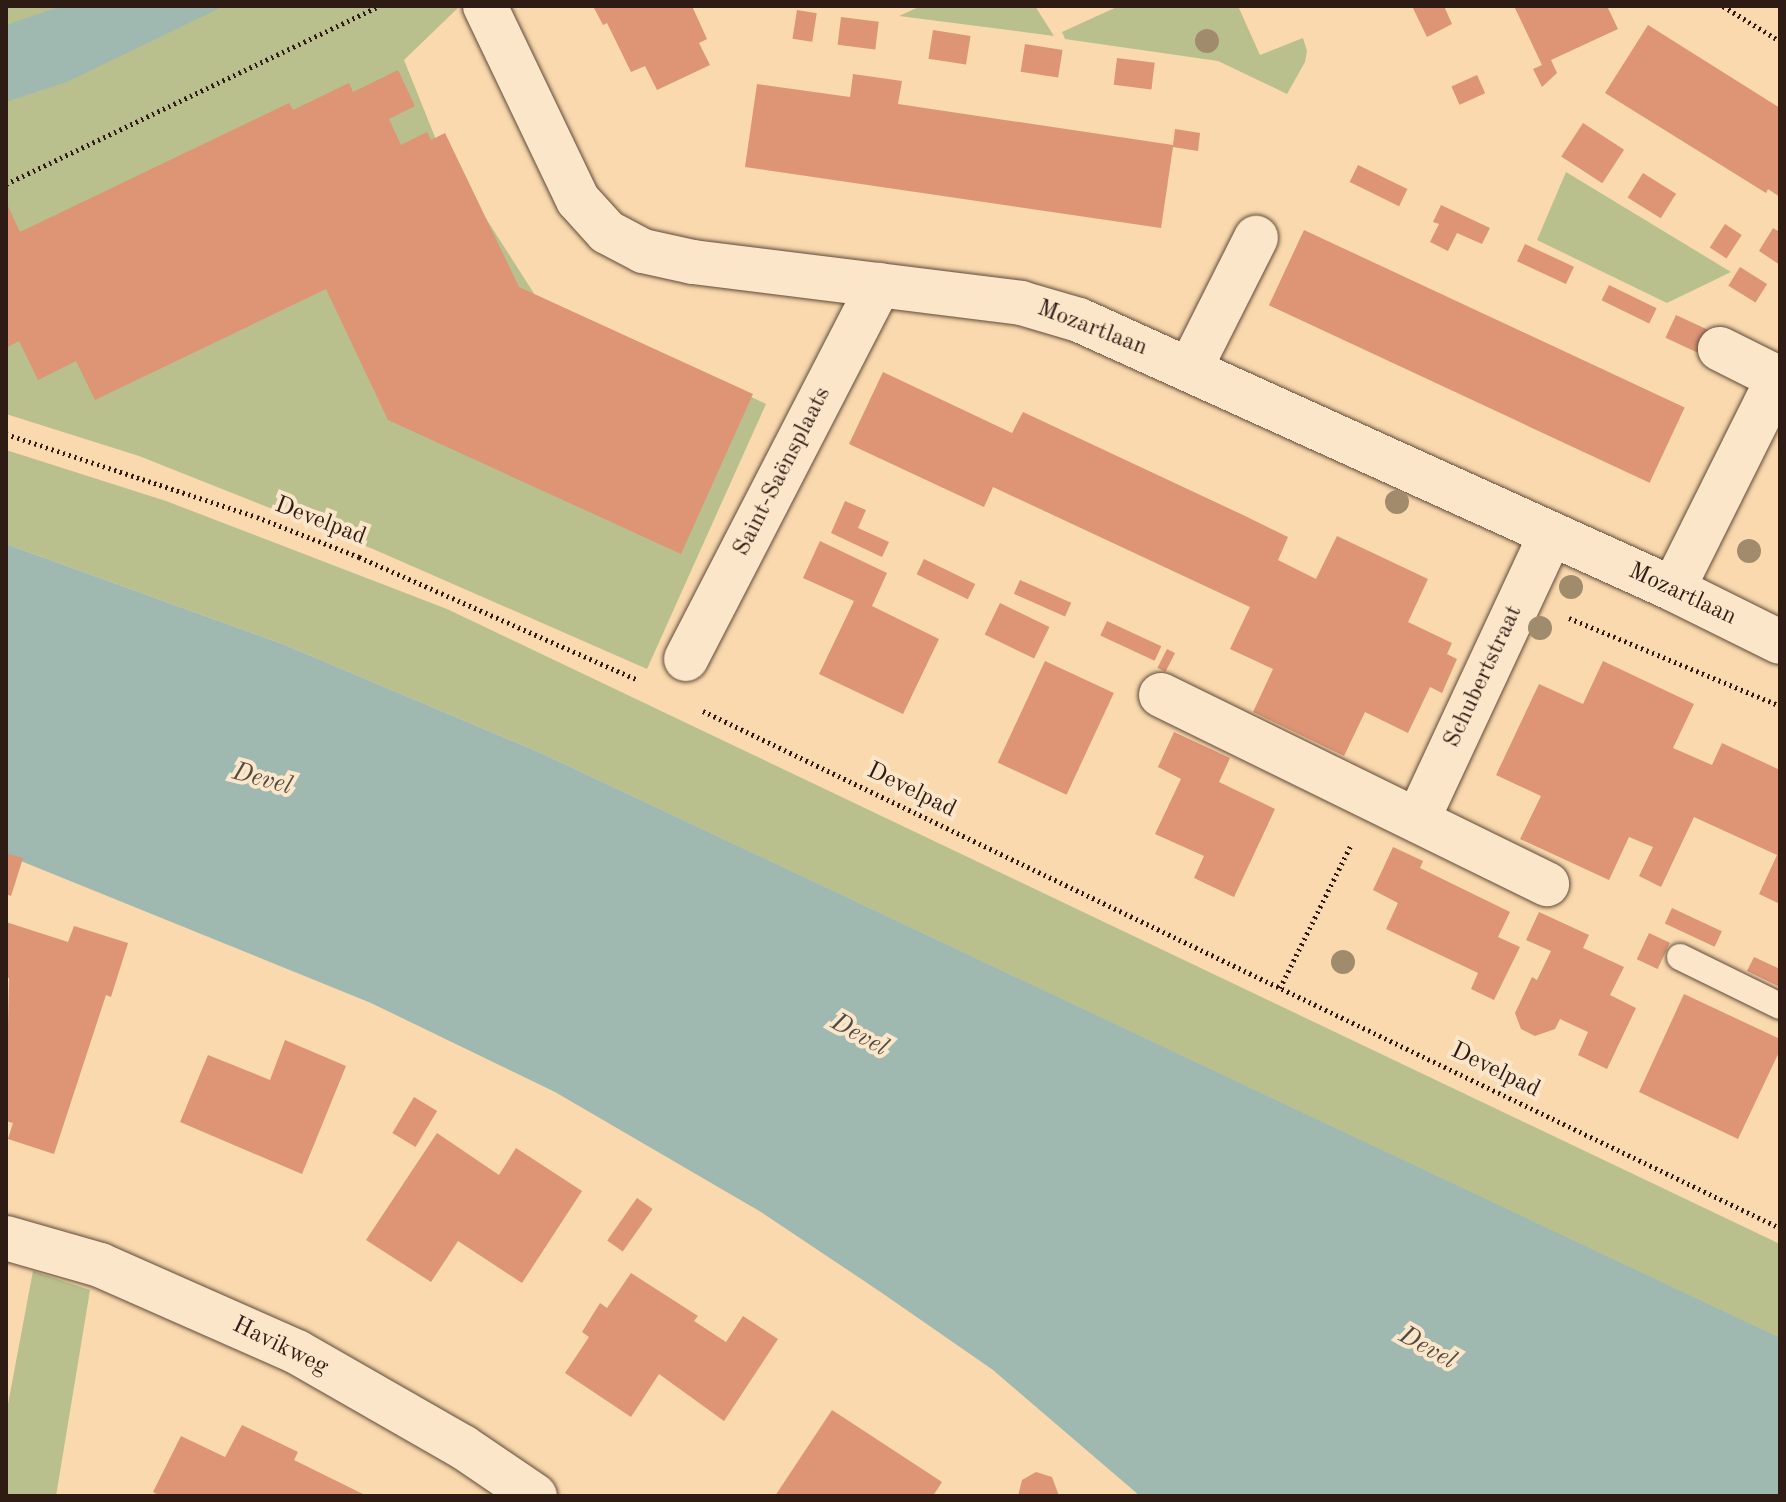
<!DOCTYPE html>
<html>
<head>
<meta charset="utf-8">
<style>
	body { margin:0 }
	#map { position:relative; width:1786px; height:1502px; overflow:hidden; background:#f9d9ad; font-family:"Old Standard TT",serif }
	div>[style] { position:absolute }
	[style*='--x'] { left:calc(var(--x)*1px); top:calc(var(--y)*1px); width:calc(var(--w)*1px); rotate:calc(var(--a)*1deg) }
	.green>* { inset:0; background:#b9c08d }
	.water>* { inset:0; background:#9fb9b1 }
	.building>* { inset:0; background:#dd9575; transform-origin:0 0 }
	.path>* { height:5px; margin-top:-2.5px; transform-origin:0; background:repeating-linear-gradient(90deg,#2e1b14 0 2px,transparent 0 6px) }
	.roads { filter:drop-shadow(0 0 2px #614a3a) drop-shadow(0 0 2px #614a3a) }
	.service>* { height:26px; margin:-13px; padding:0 13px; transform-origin:13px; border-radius:13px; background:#fbe6ca }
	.minor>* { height:44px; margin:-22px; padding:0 22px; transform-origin:22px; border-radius:22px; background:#fbe6ca }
	.trees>* { width:24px; height:24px; margin:-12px; border-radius:50%; background:#a08c6d }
	span { translate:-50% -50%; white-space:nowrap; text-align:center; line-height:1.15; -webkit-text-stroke:8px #fbe6ca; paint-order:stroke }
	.street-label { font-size:24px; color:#2e1b14 }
	.water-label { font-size:26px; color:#504a43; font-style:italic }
	.frame { position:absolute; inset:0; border:8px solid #2e1b14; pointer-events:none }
</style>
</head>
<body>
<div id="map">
	<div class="green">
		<i style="clip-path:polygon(6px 6px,460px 6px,404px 60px,437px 142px,535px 295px,766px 404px,647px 669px,373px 549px,139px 456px,6px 414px)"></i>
		<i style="clip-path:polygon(921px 6px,1035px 6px,1054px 36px,899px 16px)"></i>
		<i style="clip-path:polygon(1119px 6px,1238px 6px,1260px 55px,1303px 38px,1307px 51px,1305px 62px,1287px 94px,1218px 61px,1065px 39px,1062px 32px)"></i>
		<i style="clip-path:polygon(1566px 172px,1731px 272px,1667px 303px,1537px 240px)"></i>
		<i style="clip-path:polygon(6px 450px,166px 501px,447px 609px,1780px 1244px,1780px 1339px,541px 753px,285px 645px,6px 544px)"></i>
		<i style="clip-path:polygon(33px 1271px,90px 1290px,56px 1496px,6px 1496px,6px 1415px)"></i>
	</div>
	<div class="water">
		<i style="clip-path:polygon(62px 6px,224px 6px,67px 82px,6px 102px,6px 25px)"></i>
		<i style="clip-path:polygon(6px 544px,285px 645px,541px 753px,1780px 1338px,1780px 1496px,1140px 1496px,993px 1370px,882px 1293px,761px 1212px,555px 1092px,371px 1003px,6px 855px)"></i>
	</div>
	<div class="building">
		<i style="clip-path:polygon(593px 6px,692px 6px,707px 39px,699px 43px,710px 65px,657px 90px,645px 66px,631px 72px,607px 23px,603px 25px)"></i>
		<i style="clip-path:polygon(1412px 6px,1444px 6px,1452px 24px,1427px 37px)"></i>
		<i style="clip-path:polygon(1514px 6px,1607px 6px,1618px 29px,1551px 60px,1557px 73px,1542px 87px,1533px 69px,1542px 65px)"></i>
		<i style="left:797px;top:10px;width:20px;height:29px;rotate:9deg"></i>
		<i style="left:841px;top:17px;width:38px;height:28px;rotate:7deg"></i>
		<i style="clip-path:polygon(1648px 25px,1780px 108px,1780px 197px,1768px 189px,1766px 193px,1605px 93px)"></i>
		<i style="left:933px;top:30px;width:38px;height:29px;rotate:9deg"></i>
		<i style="left:1025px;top:44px;width:38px;height:28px;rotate:9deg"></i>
		<i style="left:1117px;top:58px;width:38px;height:27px;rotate:7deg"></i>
		<i style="clip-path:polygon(398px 70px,415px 106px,389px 119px,401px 145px,427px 132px,431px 140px,445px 133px,519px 287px,753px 394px,681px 554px,388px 420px,326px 289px,95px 400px,76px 361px,38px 380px,19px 341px,6px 348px,6px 202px,20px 232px,289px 103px,293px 110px,349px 83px,353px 92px)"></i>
		<i style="clip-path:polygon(853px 74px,902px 81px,898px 104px,1173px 145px,1175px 129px,1200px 133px,1198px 151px,1173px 147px,1161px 228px,745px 167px,757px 84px,850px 97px)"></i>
		<i style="left:1477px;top:75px;width:20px;height:28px;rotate:66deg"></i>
		<i style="left:1583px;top:123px;width:49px;height:40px;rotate:33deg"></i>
		<i style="left:1358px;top:165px;width:55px;height:19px;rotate:26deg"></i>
		<i style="left:1643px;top:173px;width:39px;height:29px;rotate:32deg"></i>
		<i style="clip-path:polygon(1441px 205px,1490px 228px,1482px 244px,1457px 233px,1448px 251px,1430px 242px,1439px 224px,1433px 222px)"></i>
		<i style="left:1725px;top:224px;width:20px;height:28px;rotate:33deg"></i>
		<i style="clip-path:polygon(1773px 228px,1780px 232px,1780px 265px,1759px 251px)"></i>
		<i style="left:1304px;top:230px;width:420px;height:83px;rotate:25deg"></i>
		<i style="left:1525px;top:244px;width:54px;height:19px;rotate:25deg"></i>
		<i style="left:1740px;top:267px;width:32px;height:22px;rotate:32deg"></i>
		<i style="left:1609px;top:285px;width:53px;height:17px;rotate:26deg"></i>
		<i style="left:1676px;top:315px;width:47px;height:25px;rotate:25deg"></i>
		<i style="clip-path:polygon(883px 372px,1012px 433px,1023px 412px,1243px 515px,1288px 537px,1278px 560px,1316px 579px,1337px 536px,1428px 579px,1408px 622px,1452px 643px,1447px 654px,1457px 659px,1442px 693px,1430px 687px,1408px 733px,1365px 712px,1344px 756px,1253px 712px,1273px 669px,1230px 649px,1250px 607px,993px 487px,984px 507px,849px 444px)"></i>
		<i style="clip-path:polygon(845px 501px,866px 510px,858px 528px,889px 542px,882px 557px,831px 533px)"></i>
		<i style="clip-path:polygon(820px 541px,887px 573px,872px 606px,939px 639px,903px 714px,819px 674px,854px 601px,803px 578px)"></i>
		<i style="left:924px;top:559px;width:57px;height:17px;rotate:26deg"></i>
		<i style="left:1020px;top:580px;width:56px;height:15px;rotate:24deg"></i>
		<i style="left:1000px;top:603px;width:55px;height:35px;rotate:26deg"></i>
		<i style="left:1107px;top:621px;width:60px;height:16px;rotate:25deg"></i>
		<i style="left:1167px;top:649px;width:9px;height:21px;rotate:27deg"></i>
		<i style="left:1045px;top:661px;width:76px;height:112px;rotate:25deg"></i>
		<i style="clip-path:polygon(1603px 661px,1694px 704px,1673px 748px,1712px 765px,1722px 743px,1780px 770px,1780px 904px,1759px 894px,1777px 855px,1694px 817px,1661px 887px,1639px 876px,1653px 847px,1629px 837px,1609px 880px,1520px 839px,1541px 796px,1496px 775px,1539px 684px,1583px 704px)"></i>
		<i style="clip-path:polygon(1174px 732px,1230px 758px,1219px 782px,1275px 809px,1234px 897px,1194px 878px,1204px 856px,1155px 834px,1181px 779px,1158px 767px)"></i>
		<i style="clip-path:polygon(1393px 847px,1423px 861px,1420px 868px,1510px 912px,1498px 937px,1520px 947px,1494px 1000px,1471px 989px,1478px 973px,1386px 929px,1398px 903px,1373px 890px)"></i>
		<i style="clip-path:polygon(6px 853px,23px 858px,11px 896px,6px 894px)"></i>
		<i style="left:1672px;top:908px;width:55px;height:17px;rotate:25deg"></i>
		<i style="clip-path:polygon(1539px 912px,1589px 935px,1583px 948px,1624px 967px,1610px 995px,1636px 1008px,1607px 1069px,1578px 1055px,1588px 1032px,1560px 1019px,1555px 1029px,1535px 1036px,1521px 1029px,1515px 1013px,1532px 977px,1537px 980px,1551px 951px,1526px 940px)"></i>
		<i style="clip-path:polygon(6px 922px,68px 942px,74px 926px,128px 943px,111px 997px,106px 995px,54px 1154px,8px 1139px,13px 1123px,6px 1121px,9px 978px,6px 977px)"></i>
		<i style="left:1649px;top:933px;width:23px;height:29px;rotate:25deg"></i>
		<i style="clip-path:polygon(1754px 957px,1780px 969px,1780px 987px,1747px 971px)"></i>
		<i style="clip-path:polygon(1684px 994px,1780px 1039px,1780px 1050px,1738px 1139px,1639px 1092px)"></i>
		<i style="clip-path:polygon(285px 1040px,346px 1066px,302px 1174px,180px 1122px,208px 1055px,270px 1080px)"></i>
		<i style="left:414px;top:1097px;width:27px;height:42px;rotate:31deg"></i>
		<i style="clip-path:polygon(437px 1133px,499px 1175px,516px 1148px,582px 1191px,522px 1283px,458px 1241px,431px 1282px,366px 1240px)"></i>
		<i style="left:637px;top:1198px;width:19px;height:52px;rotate:35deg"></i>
		<i style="clip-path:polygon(631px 1273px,698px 1316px,694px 1321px,726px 1342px,743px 1316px,778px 1339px,724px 1421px,659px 1374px,631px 1417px,565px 1373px,589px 1337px,582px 1332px,600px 1303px,607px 1308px)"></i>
		<i style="clip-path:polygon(832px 1410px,942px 1482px,933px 1496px,775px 1496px)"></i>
		<i style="clip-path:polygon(242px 1425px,298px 1452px,294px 1460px,367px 1496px,161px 1496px,153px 1492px,181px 1436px,225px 1457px)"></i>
		<i style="clip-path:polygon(1036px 1472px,1052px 1477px,1059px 1496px,1018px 1496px,1022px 1480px)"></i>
	</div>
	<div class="path">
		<i style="--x:1723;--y:6;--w:67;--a:31.6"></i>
		<i style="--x:6;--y:184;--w:413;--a:-25.5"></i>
		<i style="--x:6;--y:434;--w:264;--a:18.3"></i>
		<i style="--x:257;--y:517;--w:110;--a:21.4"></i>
		<i style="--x:359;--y:557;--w:303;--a:23.8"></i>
		<i style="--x:1569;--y:618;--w:229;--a:22.6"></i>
		<i style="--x:703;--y:711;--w:1195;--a:25.64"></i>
		<i style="--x:1280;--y:988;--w:160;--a:-63.6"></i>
	</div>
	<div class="roads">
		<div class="service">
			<i style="--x:1680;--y:957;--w:111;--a:26.1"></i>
		</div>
		<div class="minor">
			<i style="--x:485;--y:6;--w:215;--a:64.4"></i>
			<i style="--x:578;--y:200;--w:43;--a:47.8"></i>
			<i style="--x:607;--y:232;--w:41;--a:27.8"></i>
			<i style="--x:643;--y:251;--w:51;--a:12.4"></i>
			<i style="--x:693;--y:262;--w:331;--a:7.1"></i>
			<i style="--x:1021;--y:303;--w:60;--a:16.3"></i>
			<i style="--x:1079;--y:320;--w:652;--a:24.36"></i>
			<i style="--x:1673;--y:589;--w:119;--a:26.4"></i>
			<i style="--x:1190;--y:369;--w:147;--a:-63.3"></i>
			<i style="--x:1673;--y:589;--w:236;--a:-63.5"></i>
			<i style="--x:1778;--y:378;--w:65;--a:-153.4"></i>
			<i style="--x:686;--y:659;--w:421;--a:-62.7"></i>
			<i style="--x:1161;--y:695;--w:430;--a:26.1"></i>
			<i style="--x:1418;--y:819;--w:312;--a:-65"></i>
			<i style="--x:6;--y:1238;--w:98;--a:16"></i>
			<i style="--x:100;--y:1265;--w:215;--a:23.8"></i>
			<i style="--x:297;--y:1352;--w:191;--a:29.8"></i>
			<i style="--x:463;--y:1447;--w:87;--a:34.2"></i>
		</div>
	</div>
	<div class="trees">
		<i style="left:1207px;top:41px"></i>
		<i style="left:1397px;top:502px"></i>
		<i style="left:1749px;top:551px"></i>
		<i style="left:1571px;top:587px"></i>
		<i style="left:1540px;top:628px"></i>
		<i style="left:1343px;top:962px"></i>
	</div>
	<div class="street-label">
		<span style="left:1092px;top:329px;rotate:21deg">Mozartlaan</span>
		<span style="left:783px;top:472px;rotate:-63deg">Saint-Saënsplaats</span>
		<span style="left:320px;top:522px;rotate:21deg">Develpad</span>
		<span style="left:1682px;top:595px;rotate:25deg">Mozartlaan</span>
		<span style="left:1484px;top:677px;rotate:-65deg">Schubertstraat</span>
		<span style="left:911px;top:791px;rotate:26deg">Develpad</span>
		<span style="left:1495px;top:1071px;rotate:26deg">Develpad</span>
		<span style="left:280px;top:1347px;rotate:26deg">Havikweg</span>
	</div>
	<div class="water-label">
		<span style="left:262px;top:780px;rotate:15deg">Devel</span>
		<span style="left:859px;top:1036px;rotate:29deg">Devel</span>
		<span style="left:1427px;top:1349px;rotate:29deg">Devel</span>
	</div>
	<div class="frame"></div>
</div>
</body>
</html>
